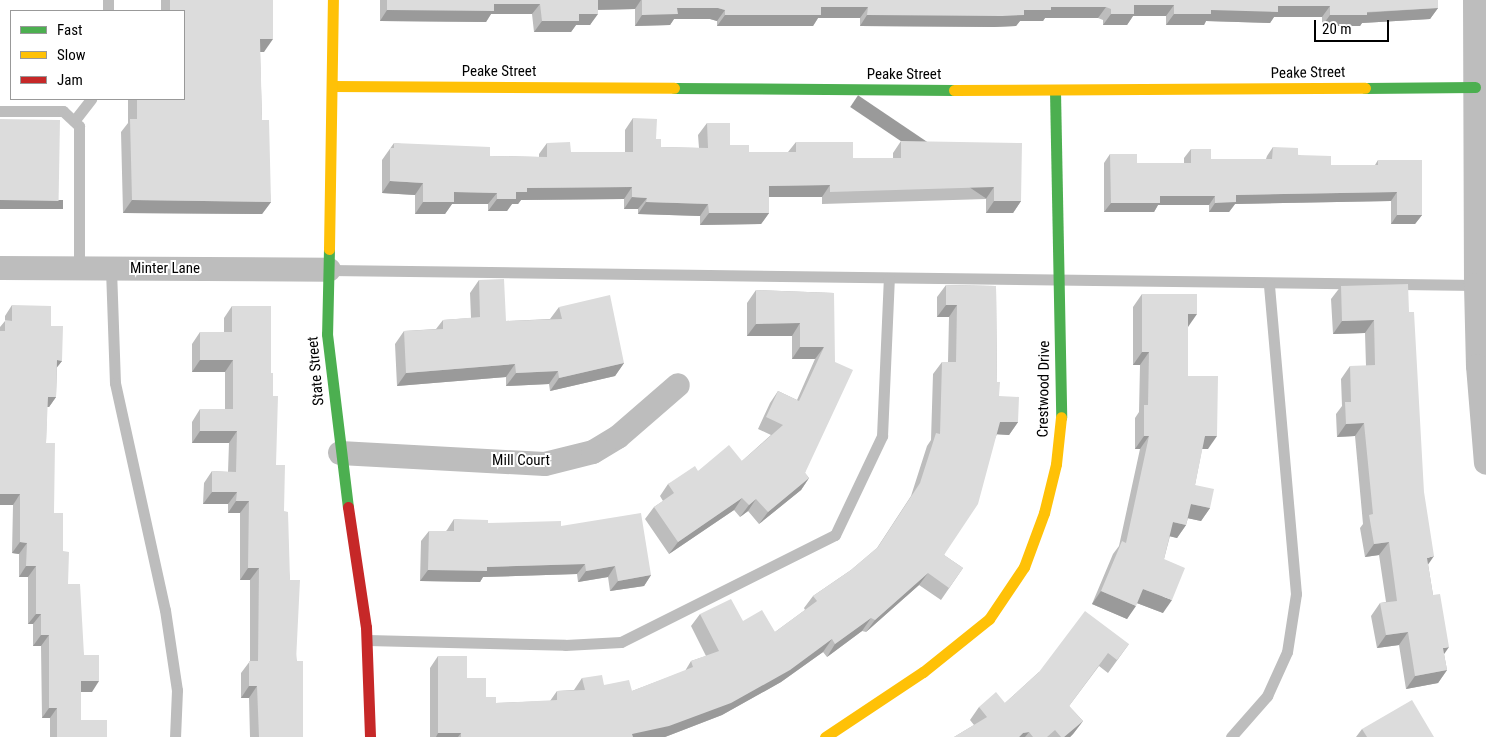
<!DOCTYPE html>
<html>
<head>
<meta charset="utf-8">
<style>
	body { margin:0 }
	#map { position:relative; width:1486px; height:737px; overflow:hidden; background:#fff; font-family:"Roboto Condensed",sans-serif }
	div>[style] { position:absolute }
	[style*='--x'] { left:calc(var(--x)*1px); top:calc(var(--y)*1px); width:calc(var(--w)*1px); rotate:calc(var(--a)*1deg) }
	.lane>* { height:11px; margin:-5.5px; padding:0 5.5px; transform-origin:5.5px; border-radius:5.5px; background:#bdbdbd }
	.street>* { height:24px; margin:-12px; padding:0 12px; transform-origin:12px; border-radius:12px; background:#bdbdbd }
	.fast>* { height:11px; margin:-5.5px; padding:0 5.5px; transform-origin:5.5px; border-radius:5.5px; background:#4caf50 }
	.slow>* { height:11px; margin:-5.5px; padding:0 5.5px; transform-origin:5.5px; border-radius:5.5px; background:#ffc107 }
	.jam>* { height:11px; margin:-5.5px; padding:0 5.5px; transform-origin:5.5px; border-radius:5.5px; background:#c62828 }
	.wall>* { inset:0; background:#bdbdbd }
	.shaded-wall>* { inset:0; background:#9a9a9a; transform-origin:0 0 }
	.building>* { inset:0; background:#dcdcdc; transform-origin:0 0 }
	span { translate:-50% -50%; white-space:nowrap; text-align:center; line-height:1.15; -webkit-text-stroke:4px #fff; paint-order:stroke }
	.street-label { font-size:15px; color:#000 }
	.legend { position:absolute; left:10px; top:10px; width:175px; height:90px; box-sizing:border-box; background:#fff; border:1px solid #999; margin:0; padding:6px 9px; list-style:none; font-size:15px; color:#000 }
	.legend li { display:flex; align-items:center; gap:10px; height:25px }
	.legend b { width:25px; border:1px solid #999 }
	.scale { position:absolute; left:1314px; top:20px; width:75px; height:22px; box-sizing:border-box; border:2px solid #000; border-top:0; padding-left:6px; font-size:15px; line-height:18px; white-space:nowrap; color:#000; -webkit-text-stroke:4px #fff; paint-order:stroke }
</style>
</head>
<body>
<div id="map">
	<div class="lane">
		<i style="--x:108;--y:0;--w:11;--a:90"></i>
		<i style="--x:0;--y:111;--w:63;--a:0"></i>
		<i style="--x:63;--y:111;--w:22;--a:43"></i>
		<i style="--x:79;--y:126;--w:143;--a:90"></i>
		<i style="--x:74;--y:121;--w:28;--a:-52"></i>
		<i style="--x:111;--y:269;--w:114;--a:88"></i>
		<i style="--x:115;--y:383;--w:232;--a:77.6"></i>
		<i style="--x:165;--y:610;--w:81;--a:81.5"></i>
		<i style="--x:177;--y:690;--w:47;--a:92.4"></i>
		<i style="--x:329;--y:270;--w:1147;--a:0.75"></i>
		<i style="--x:367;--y:640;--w:198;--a:1.4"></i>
		<i style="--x:565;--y:645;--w:56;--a:-3.1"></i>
		<i style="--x:621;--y:642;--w:239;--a:-26.6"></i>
		<i style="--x:835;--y:535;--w:110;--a:-64.6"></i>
		<i style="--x:882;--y:436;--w:158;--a:-87.5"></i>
		<i style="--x:1231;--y:737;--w:55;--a:-48.7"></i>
		<i style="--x:1267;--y:696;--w:48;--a:-65.6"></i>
		<i style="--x:1287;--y:652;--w:59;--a:-81.2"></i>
		<i style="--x:1296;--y:594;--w:312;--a:-95"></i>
	</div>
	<div class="street">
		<i style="--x:1475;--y:0;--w:285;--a:89.8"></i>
		<i style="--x:1476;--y:285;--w:81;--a:88.6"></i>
		<i style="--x:1478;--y:366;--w:97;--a:85.3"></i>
		<i style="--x:0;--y:268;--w:329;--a:0.3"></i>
		<i style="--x:340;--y:453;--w:205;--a:3.1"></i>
		<i style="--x:545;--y:464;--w:49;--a:-14"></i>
		<i style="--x:593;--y:452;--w:29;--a:-31"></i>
		<i style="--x:618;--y:437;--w:79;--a:-40.9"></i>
	</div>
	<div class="fast">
		<i style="--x:674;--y:88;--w:280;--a:0.4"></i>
		<i style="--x:1365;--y:88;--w:110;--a:-0.5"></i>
		<i style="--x:1055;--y:91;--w:326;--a:88.9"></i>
		<i style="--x:329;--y:249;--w:85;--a:91.3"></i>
		<i style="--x:327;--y:334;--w:174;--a:83.1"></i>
	</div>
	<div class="slow">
		<i style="--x:332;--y:86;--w:342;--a:0.3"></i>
		<i style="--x:954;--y:90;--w:411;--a:-0.3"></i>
		<i style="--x:329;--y:249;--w:249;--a:-89.1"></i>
		<i style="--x:825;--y:737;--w:118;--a:-33.6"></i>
		<i style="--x:923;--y:672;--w:85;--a:-38.8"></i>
		<i style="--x:989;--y:619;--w:63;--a:-56.1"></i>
		<i style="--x:1024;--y:567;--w:58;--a:-69.7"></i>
		<i style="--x:1044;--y:513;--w:50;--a:-76.2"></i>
		<i style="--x:1056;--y:464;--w:47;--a:-83.9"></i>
	</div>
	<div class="jam">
		<i style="--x:348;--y:507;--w:121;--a:81.5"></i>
		<i style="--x:366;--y:627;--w:110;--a:87.9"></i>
	</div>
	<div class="wall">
		<i style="clip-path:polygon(161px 0,273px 0,264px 52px,260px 52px,262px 120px,271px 202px,262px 214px,123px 213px,121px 132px,128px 123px,128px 99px,184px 99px,184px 11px,161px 11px)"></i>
		<i style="clip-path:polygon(380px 0,1438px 0,1438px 8px,1430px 19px,1362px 23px,1360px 26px,1322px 26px,1322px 17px,1274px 17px,1270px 23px,1206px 21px,1204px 25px,1166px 25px,1166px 16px,1133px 16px,1127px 25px,1103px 25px,1103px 20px,1098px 18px,1045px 18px,1043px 21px,1020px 21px,1016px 26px,994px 27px,860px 26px,860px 18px,818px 18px,813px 26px,717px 26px,717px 21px,710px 19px,674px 19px,670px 25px,635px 26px,635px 9px,598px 10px,590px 25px,576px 25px,571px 32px,534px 32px,532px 14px,491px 14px,486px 22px,380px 21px)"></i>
		<i style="clip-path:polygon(633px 118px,656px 139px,661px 147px,699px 148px,698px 135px,707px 123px,730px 145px,749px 152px,788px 152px,796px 142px,853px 158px,893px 158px,893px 153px,901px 141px,1021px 201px,1013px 213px,986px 213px,986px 199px,822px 204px,822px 197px,769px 197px,769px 213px,761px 224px,700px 225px,700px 216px,638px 214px,638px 209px,624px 209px,624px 199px,521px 200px,518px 204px,512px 204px,507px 211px,488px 211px,488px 204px,452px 204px,445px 214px,415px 214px,415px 195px,382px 193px,382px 160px,394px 143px,490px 156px,539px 157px,539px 154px,547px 143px,571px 152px,625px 152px,625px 130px)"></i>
		<i style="clip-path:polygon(1273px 147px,1331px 165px,1375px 165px,1378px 160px,1422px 215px,1415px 224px,1391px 224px,1391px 201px,1235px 204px,1229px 212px,1209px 212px,1209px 205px,1158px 205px,1154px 212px,1104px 212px,1104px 163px,1110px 154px,1137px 163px,1184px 163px,1184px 158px,1191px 149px,1211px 159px,1266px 159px,1267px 156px)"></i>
		<i style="clip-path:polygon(479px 280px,506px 321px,550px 319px,559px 307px,624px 363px,615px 376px,550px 391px,549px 384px,506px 386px,506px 377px,397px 386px,395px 344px,404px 331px,436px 329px,443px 320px,471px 318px,470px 293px)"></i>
		<i style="clip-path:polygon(946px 285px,996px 286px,997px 382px,999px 396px,1018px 422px,1009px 435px,997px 434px,944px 555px,963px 568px,941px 600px,919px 585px,866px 632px,862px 631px,827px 657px,823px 652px,781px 682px,722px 715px,665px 737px,430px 737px,430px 668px,438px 656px,467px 678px,486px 697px,496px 703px,550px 701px,557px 691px,574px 690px,582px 678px,604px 685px,632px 691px,685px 671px,691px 661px,706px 656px,691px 626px,700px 614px,743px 621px,775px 632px,805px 610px,804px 608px,813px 596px,851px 570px,877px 548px,911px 496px,927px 446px,931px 440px,933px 374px,942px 362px,948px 362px,949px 317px,937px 317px,937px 297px)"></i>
		<i style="clip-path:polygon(1341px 286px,1409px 312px,1428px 564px,1433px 595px,1447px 670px,1438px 683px,1406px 689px,1399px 645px,1377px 648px,1371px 616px,1380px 603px,1386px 602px,1379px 555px,1365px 557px,1360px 528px,1363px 524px,1355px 436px,1337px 437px,1336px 414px,1342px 406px,1341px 379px,1350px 366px,1366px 366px,1365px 333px,1333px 334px,1331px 299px)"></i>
		<i style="clip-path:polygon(756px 290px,834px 293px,805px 473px,809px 478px,801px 490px,759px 524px,748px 511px,740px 517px,734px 510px,669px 554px,645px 519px,654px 507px,663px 501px,660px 496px,668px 484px,698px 471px,742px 461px,771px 435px,758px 429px,770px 403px,778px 391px,797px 400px,815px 359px,792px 359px,792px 336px,747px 336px,747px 303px)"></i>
		<i style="clip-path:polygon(1142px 294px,1188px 327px,1188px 376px,1208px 449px,1202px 449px,1195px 485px,1210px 508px,1201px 521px,1188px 518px,1186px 525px,1177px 538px,1170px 536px,1164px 559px,1163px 613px,1137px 603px,1127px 619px,1092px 604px,1113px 554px,1119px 546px,1140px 449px,1135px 449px,1135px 418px,1139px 412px,1140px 365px,1133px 365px,1133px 307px)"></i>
		<i style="clip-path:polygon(12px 305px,51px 326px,62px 361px,57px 367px,56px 397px,49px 407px,47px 407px,46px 443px,54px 513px,63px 551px,68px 584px,92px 692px,81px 692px,81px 720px,107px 737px,50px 737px,50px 718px,42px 718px,41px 646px,33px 646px,33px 624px,28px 624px,28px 577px,19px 577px,19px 554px,12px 553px,13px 505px,0 505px,0 327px,5px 321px,5px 316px)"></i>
		<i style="clip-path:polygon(232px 306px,271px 373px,273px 396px,276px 465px,284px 511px,303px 737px,250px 737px,249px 698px,241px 698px,241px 673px,250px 661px,250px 580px,240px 580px,240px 513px,228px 513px,228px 504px,203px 504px,204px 483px,212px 471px,228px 472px,229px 443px,192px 443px,192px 422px,200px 409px,225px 409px,225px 372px,192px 372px,192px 344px,200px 332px,224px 332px,224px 318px)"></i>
		<i style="clip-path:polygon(454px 519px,488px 523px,561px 526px,651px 575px,644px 586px,610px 591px,608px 577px,578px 582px,577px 574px,483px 577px,480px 582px,420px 581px,421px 541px,429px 531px,446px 531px,447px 530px)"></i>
		<i style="clip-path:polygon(1129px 644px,1108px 673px,1099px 666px,1069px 706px,1083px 721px,1073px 734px,1070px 737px,954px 737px,974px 725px,970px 720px,979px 707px,1005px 703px,1039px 672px)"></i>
		<i style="clip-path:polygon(1362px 729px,1434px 737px,1356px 737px)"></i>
	</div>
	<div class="shaded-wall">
		<i style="clip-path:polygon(597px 0,641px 0,635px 9px,590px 10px)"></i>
		<i style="clip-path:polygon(494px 4px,540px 4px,532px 14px,491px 14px,486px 22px,380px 21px,387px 10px)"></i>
		<i style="clip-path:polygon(1134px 5px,1174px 5px,1166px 16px,1133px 16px,1127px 25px,1103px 25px,1111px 14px)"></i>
		<i style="clip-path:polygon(1278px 6px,1330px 6px,1322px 17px,1274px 17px,1270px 23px,1206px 21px,1204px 25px,1166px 25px,1174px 14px,1211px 10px)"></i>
		<i style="clip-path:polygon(821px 7px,868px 7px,860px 18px,818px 18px,813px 26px,717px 26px,725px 15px)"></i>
		<i style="clip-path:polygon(1051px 7px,1106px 7px,1098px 18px,1045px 18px,1043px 21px,1020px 21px,1016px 26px,994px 27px,860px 26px,867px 15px)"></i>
		<i style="clip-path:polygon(677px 8px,718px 8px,725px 10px,717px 21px,710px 19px,674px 19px,670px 25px,635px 26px,642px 15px)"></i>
		<i style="clip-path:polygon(1438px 8px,1430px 19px,1362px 23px,1360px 26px,1322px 26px,1330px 15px)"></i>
		<i style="clip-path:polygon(579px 14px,598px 14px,590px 25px,576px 25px,571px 32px,534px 32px,542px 21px)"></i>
		<i style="clip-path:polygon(260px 39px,273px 39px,264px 52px,251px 52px)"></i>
		<i style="clip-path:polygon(390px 181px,423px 183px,415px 195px,382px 193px)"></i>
		<i style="clip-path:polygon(830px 185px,822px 197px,761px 197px,769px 186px)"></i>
		<i style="clip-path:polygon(632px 187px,624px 199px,521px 200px,518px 204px,512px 204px,507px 211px,488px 211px,497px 199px,516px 192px,527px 188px)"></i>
		<i style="left:994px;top:187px;width:14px;height:164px;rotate:124deg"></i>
		<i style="clip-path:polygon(454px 192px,497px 193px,488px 204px,452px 204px,445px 214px,415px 214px,423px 202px)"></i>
		<i style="clip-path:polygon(1397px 192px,1391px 201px,1235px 204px,1229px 212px,1209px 212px,1215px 203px,1236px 195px)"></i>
		<i style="clip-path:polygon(1160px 196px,1215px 196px,1209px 205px,1158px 205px,1154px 212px,1104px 212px,1111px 203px)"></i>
		<i style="clip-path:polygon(632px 197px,647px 198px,638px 209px,624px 209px)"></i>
		<i style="left:0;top:200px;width:63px;height:9px"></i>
		<i style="clip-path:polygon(132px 200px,271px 202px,262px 214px,123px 213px)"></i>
		<i style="clip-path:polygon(994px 201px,1021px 201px,1013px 213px,986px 213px)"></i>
		<i style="clip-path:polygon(646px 202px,708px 204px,700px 216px,638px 214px)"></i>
		<i style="clip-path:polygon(709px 213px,769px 213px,761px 224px,700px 225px)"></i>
		<i style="clip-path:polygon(1397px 215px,1422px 215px,1415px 224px,1391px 224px)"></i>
		<i style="clip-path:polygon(946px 305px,957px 305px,949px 317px,937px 317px)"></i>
		<i style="clip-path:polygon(1188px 314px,1197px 314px,1188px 327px,1178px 327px)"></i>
		<i style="clip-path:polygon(1374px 320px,1365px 333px,1333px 334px,1342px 321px)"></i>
		<i style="clip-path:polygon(800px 323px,792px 336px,747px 336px,756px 324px)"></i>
		<i style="clip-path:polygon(800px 347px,824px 347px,815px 359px,792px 359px)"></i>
		<i style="clip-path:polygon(1142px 352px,1149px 352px,1140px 365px,1133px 365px)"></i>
		<i style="clip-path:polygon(57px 360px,62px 361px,54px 371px)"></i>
		<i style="clip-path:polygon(200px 360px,233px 360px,225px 372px,192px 372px)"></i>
		<i style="clip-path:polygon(624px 363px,615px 376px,550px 391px,559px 378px)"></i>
		<i style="clip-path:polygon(515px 364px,506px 377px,397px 386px,406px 373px)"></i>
		<i style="clip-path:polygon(558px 371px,549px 384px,506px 386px,516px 373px)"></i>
		<i style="clip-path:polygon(48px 397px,56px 397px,49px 407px,40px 407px)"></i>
		<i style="clip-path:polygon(1000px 422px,1018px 422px,1009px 435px,991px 434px)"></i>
		<i style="clip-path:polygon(1364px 423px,1355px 436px,1337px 437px,1346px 424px)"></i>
		<i style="clip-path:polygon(200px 431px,237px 431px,229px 443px,192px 443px)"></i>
		<i style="clip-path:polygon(1144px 436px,1149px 436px,1140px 449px,1135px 449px)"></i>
		<i style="clip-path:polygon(1205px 436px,1217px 436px,1208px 449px,1196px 449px)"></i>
		<i style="clip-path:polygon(809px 478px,801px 490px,759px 524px,768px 512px)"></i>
		<i style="clip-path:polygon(212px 492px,237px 492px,228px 504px,203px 504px)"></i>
		<i style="clip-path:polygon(0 494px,20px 494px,13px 505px,0 505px)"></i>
		<i style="clip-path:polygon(742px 498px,734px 510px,669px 554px,678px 542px)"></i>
		<i style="clip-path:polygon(756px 499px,748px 511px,740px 517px,749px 505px)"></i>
		<i style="clip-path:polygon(236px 501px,249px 501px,240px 513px,228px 513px)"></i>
		<i style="clip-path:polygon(1191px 504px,1210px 508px,1201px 521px,1182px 517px)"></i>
		<i style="clip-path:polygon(1173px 522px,1186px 525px,1177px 538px,1164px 535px)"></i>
		<i style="clip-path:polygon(20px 542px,27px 543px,19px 554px,12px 553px)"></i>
		<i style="clip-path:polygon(1389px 542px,1379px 555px,1365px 557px,1374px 544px)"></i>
		<i style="clip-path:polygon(1434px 556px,1425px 569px,1427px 558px)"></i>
		<i style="clip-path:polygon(585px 564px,577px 574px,483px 577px,480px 582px,420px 581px,428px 570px,487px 567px)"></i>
		<i style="clip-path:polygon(26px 566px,36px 566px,28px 577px,19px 577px)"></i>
		<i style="clip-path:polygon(615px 566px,608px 577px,578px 582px,586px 571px)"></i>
		<i style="clip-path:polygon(248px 568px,259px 568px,250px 580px,240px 580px)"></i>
		<i style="clip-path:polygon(928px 573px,919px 585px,866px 632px,875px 620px)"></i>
		<i style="clip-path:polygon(651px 575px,644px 586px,610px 591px,618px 581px)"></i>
		<i style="clip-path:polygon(1143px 589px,1172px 600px,1163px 613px,1134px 602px)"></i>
		<i style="clip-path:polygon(1101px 591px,1136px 606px,1127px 619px,1092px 604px)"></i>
		<i style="clip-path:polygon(36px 614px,41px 614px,33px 624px,28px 624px)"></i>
		<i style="clip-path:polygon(871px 618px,862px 631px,827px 657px,835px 644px)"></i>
		<i style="clip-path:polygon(1408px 632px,1399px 645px,1377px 648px,1386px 635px)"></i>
		<i style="clip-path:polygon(41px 635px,49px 635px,41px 646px,33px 646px)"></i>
		<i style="clip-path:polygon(832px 639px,823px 652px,781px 682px,722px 715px,665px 737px,630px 737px,632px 734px)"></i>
		<i style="clip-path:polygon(1449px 647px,1440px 660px,1443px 648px)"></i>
		<i style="clip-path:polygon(1447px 670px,1438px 683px,1406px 689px,1415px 676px)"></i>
		<i style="clip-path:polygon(81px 681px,99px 681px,92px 692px,73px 692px)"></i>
		<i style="clip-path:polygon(249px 686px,257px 686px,249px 698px,241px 698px)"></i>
		<i style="clip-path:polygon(49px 708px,57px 708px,50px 718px,42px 718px)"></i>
		<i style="clip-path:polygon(1083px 721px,1073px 734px,1070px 737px,1064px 737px)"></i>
		<i style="clip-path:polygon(1029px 732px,1025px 737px,1019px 737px,1023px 733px)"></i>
		<i style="clip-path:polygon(438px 733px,461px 733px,458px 737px,436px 737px)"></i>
	</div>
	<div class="building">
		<i style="clip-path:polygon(170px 0,273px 0,273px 39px,260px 39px,262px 120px,269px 120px,271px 202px,132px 200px,130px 119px,137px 119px,137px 99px,184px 99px,184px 11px,170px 11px)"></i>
		<i style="clip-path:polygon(387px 0,598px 0,598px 14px,579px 14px,579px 21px,542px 21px,540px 4px,494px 4px,494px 11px,387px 10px)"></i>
		<i style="clip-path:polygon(642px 0,1438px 0,1438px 8px,1367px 12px,1367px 15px,1330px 15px,1330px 6px,1278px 6px,1278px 12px,1211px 10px,1211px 14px,1174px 14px,1174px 5px,1134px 5px,1134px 14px,1111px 14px,1111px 9px,1106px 7px,1051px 7px,1051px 10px,1024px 10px,1024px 15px,1002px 16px,867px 15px,868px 7px,821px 7px,821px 15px,725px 15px,725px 10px,718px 8px,677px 8px,678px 14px,642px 15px)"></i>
		<i style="clip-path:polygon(633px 118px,657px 119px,656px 139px,661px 139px,661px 147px,708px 148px,707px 123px,730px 123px,730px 145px,749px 145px,749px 152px,796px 152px,796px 142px,853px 142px,853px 158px,901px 158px,901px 141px,1022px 143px,1021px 201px,994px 201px,994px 187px,830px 192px,830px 185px,769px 186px,769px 213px,709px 213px,708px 204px,646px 202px,647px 198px,632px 197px,632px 187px,527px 188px,527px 192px,516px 192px,516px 199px,497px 199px,497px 193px,454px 192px,454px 202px,423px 202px,423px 183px,390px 181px,390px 148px,394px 148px,394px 143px,490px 147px,490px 156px,547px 157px,547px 143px,570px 142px,571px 152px,633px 152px)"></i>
		<i style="left:0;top:119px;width:60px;height:81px;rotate:1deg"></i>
		<i style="clip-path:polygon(1273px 147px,1298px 148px,1298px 155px,1331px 156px,1331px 165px,1378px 165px,1378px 160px,1422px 160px,1422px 215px,1397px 215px,1397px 192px,1236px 195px,1236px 202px,1215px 203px,1215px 196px,1160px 196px,1160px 203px,1111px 203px,1110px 154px,1137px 154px,1137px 163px,1191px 163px,1191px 149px,1211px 149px,1211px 159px,1272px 159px)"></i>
		<i style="clip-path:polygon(504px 279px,506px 321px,562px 319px,559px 307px,610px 295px,624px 363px,559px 378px,558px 371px,516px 373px,515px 364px,406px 373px,404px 331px,443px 329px,443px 320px,480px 317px,479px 280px)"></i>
		<i style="clip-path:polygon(1408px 284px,1409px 312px,1414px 312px,1424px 492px,1434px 556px,1427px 558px,1433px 595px,1440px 594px,1449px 647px,1443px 648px,1447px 670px,1415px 676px,1408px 632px,1386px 635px,1380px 603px,1397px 601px,1389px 542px,1374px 544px,1369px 515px,1373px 514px,1364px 423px,1346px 424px,1345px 402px,1351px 402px,1350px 366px,1375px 365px,1374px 320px,1342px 321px,1341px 286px)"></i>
		<i style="clip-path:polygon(946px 285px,996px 286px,997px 382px,1000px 382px,999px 396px,1019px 397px,1018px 422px,1000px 422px,978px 504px,944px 555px,963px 568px,949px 588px,928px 573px,875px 620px,871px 618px,835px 644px,832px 639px,790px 670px,731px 703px,669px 726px,632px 734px,633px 737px,461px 737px,461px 733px,438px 733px,438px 656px,467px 656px,467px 678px,486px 678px,486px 697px,496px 697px,496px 703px,557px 700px,557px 691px,585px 690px,582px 678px,602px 675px,604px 685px,629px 680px,632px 691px,693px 667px,691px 661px,719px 651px,700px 614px,731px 599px,743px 621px,762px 610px,775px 632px,817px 601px,813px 596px,851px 570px,878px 547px,920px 483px,936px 433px,940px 434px,942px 362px,956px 362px,957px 305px,946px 305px)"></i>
		<i style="clip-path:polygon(756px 290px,834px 293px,835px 362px,853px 370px,805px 473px,809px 478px,768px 512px,756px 499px,749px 505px,742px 498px,678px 542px,654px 507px,674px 493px,668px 484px,695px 466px,698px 471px,729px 445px,742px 461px,783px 425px,766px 417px,778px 391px,799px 401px,824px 347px,800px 347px,800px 323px,756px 324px)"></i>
		<i style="clip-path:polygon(1142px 294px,1197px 294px,1197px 314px,1188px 314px,1188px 376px,1218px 376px,1217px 436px,1205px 436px,1195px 485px,1214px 489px,1210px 508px,1191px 504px,1186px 525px,1173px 522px,1164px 559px,1185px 568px,1172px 600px,1143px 589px,1136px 606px,1101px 591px,1122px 541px,1126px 543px,1149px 436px,1144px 436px,1144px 405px,1148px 405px,1149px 352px,1142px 352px)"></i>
		<i style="clip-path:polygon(12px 305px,51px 306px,51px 326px,63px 326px,62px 361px,57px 360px,56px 397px,48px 397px,46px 443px,55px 443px,54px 513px,63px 513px,63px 551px,69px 552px,68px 584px,80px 584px,84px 655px,99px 655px,99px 681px,81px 681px,81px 720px,107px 720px,107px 737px,57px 737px,57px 708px,49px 708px,49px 635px,41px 635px,41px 614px,36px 614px,36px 566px,26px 566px,27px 543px,20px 542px,20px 494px,0 494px,0 331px,5px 331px,5px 320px,12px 321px)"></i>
		<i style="clip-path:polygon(232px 306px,271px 306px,271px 373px,273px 373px,273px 396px,278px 396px,276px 465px,285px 465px,284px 511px,288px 512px,290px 580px,300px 580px,296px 661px,303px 661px,303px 737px,259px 737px,257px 686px,249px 686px,249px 661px,258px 661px,259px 568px,248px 568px,249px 501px,236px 501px,237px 492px,212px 492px,212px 471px,236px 472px,237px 431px,200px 431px,200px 409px,233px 409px,233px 360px,200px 360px,200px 332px,232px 332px)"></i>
		<i style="clip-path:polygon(641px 513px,651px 575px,618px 581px,615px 566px,586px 571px,585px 564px,487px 567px,487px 571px,428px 570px,429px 531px,454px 531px,454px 519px,488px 520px,488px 523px,561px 521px,561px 526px)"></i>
		<i style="clip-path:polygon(1085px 611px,1129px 644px,1117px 660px,1108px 653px,1069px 706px,1083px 721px,1064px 737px,1061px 737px,1055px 730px,1047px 737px,1033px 737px,1029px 732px,1023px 733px,1019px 737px,954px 737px,987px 717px,979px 707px,996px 692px,1005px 703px,1039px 672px)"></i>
		<i style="clip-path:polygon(1412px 700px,1434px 737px,1367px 737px,1362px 729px)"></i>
	</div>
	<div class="street-label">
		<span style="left:499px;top:72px">Peake Street</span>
		<span style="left:1308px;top:73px;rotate:-1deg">Peake Street</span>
		<span style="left:904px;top:75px">Peake Street</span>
		<span style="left:165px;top:269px">Minter Lane</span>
		<span style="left:316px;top:371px;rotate:-95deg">State Street</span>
		<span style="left:1044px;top:389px;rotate:-89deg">Crestwood Drive</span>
		<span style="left:521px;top:461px">Mill Court</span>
	</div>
	<ul class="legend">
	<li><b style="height:6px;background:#4caf50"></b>Fast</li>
	<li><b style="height:6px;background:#ffc107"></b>Slow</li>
	<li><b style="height:6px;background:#c62828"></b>Jam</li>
	</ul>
	<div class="scale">20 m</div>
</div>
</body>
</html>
